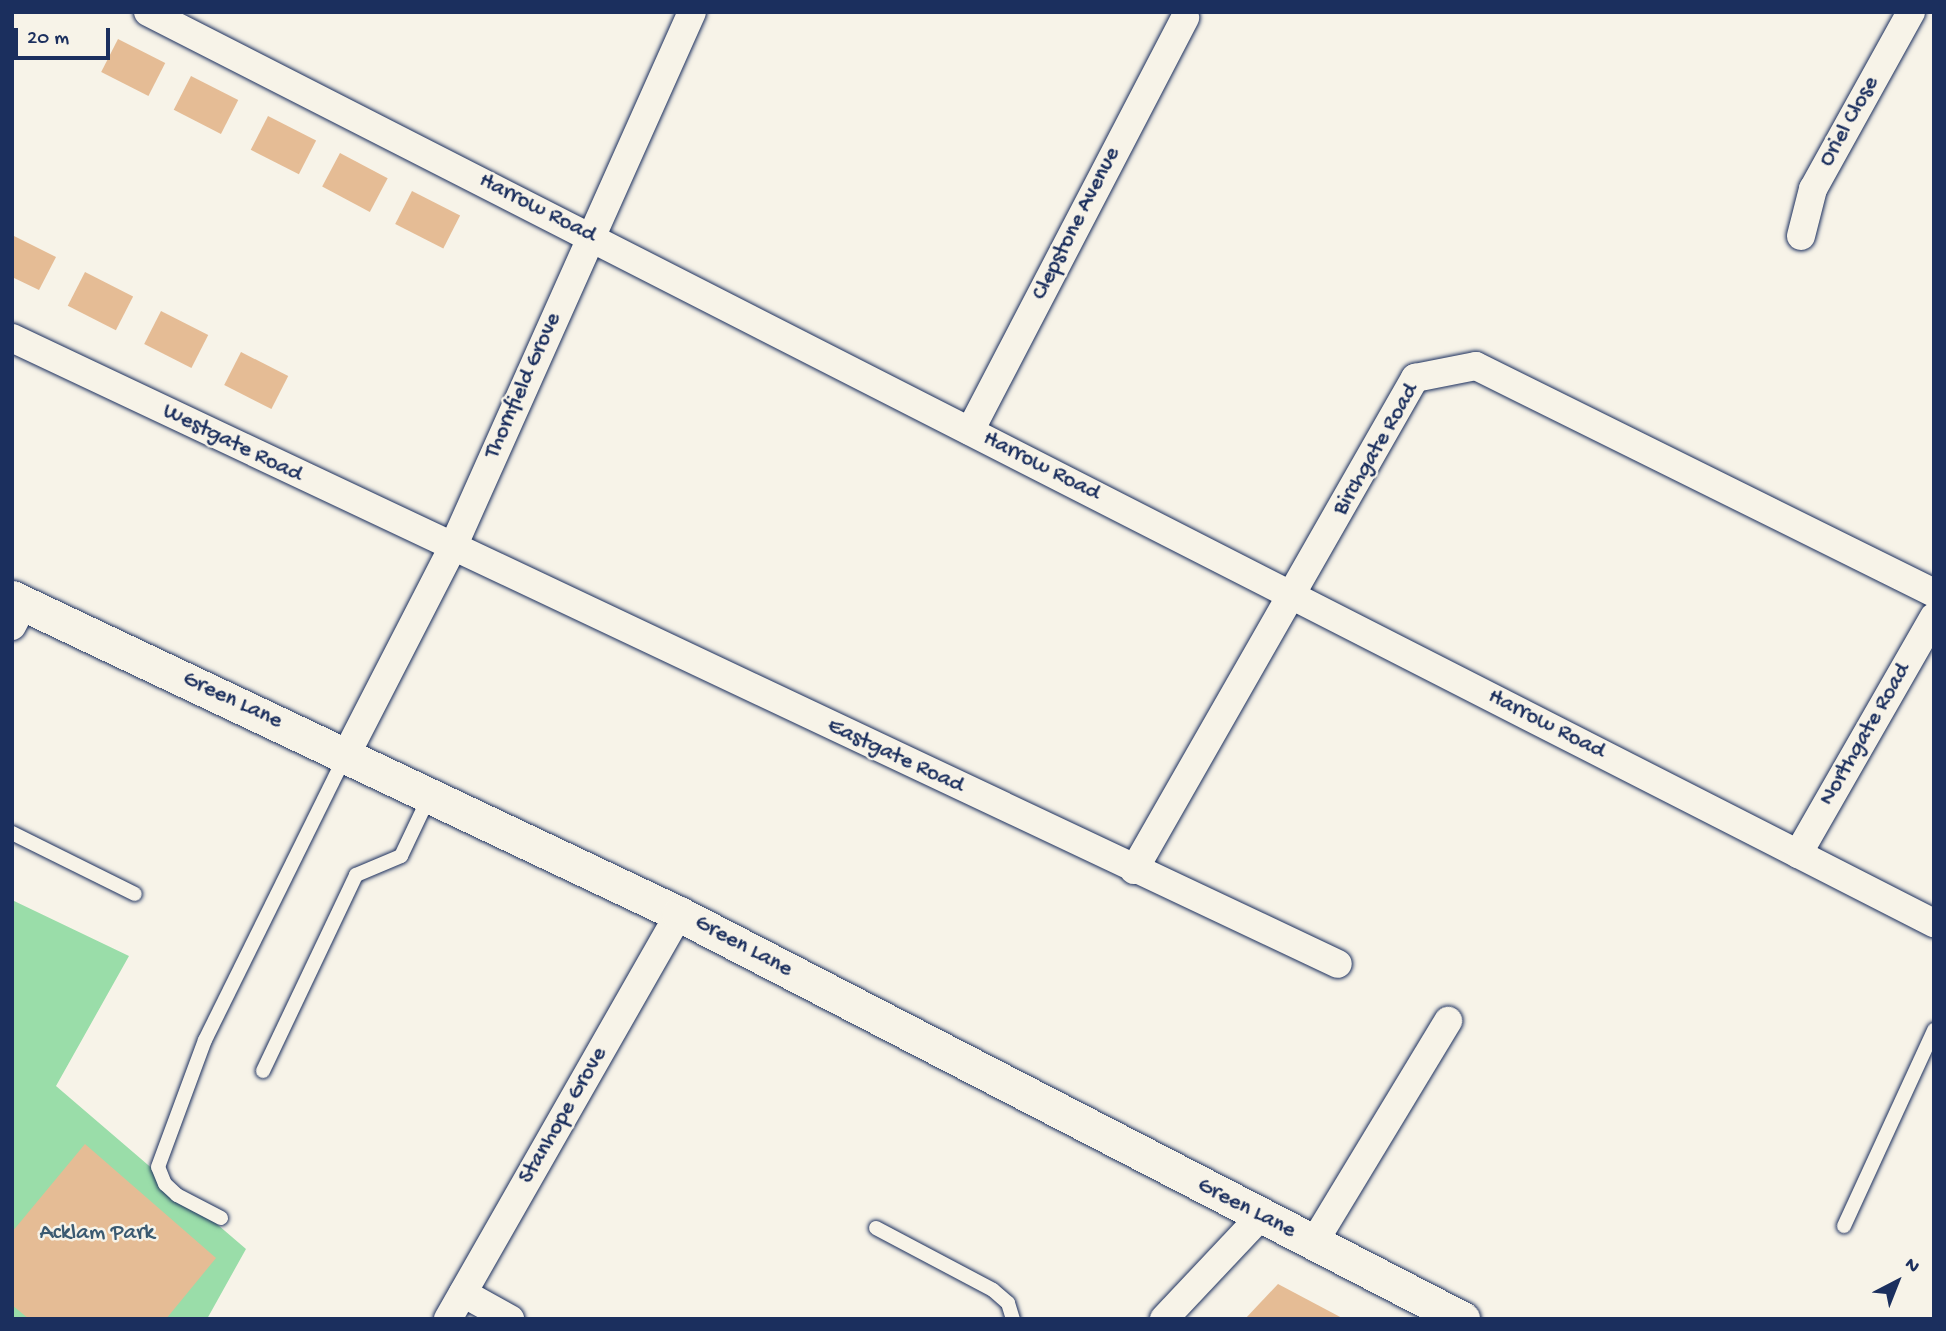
<!DOCTYPE html>
<html>
<head>
<meta charset="utf-8">
<style>
	body { margin:0 }
	#map { position:relative; width:1946px; height:1331px; overflow:hidden; background:#f7f3e8; font-family:"Gochi Hand",sans-serif }
	div>[style] { position:absolute }
	[style*='--x'] { left:calc(var(--x)*1px); top:calc(var(--y)*1px); width:calc(var(--w)*1px); rotate:calc(var(--a)*1deg) }
	.green>* { inset:0; background:#9adda9 }
	.building>* { inset:0; background:#e5bc95; transform-origin:0 0 }
	.roads { filter:drop-shadow(0 0 2px #1b2f5e) drop-shadow(0 0 2px #1b2f5e) }
	.service>* { height:14px; margin:-7px; padding:0 7px; transform-origin:7px; border-radius:7px; background:#f7f3e8 }
	.minor>* { height:28px; margin:-14px; padding:0 14px; transform-origin:14px; border-radius:14px; background:#f7f3e8 }
	.tertiary>* { height:35px; margin:-17.5px; padding:0 17.5px; transform-origin:17.5px; border-radius:17.5px; background:#f7f3e8 }
	span { translate:-50% -50%; white-space:nowrap; text-align:center; line-height:1.15; -webkit-text-stroke:5px #f7f3e8; paint-order:stroke }
	.street-label { font-size:23px; color:#1b2f5e }
	.park-label { font-size:23px; color:#3b5a71 }
	.frame { position:absolute; inset:0; border:14px solid #1b2f5e; pointer-events:none }
	.north { position:absolute; left:1862px; top:1247px; width:70px; height:70px; -webkit-text-stroke:5px #f7f3e8; paint-order:stroke; rotate:42deg; font-size:19px; font-weight:700; line-height:28px; text-align:center; color:#1b2f5e }
	.north::after { content:''; display:block; margin:auto; width:24px; height:32px; background:#1b2f5e; clip-path:polygon(50% 0,100% 100%,50% 72%,0 100%) }
	.scale { position:absolute; left:14px; top:28px; width:96px; height:32px; box-sizing:border-box; border:4px solid #1b2f5e; border-top:0; padding-left:9px; font-size:21px; line-height:24px; white-space:nowrap; color:#1b2f5e; -webkit-text-stroke:5px #f7f3e8; paint-order:stroke }
</style>
</head>
<body>
<div id="map">
	<div class="green">
		<i style="clip-path:polygon(12px 900px,129px 956px,56px 1086px,246px 1249px,207px 1319px,12px 1319px)"></i>
	</div>
	<div class="building">
		<i style="left:118px;top:39px;width:53px;height:37px;rotate:27deg"></i>
		<i style="left:191px;top:76px;width:53px;height:38px;rotate:27deg"></i>
		<i style="left:268px;top:116px;width:54px;height:38px;rotate:27deg"></i>
		<i style="left:340px;top:153px;width:54px;height:38px;rotate:28deg"></i>
		<i style="left:412px;top:191px;width:54px;height:37px;rotate:27deg"></i>
		<i style="clip-path:polygon(12px 235px,56px 257px,39px 290px,12px 277px)"></i>
		<i style="left:85px;top:272px;width:54px;height:38px;rotate:27deg"></i>
		<i style="left:161px;top:311px;width:53px;height:37px;rotate:27deg"></i>
		<i style="left:241px;top:352px;width:53px;height:37px;rotate:27deg"></i>
		<i style="clip-path:polygon(85px 1144px,216px 1258px,166px 1319px,29px 1319px,12px 1305px,12px 1232px)"></i>
		<i style="clip-path:polygon(1278px 1284px,1344px 1319px,1245px 1319px)"></i>
	</div>
	<div class="roads">
		<div class="service">
			<i style="--x:12;--y:833;--w:137;--a:26.4"></i>
			<i style="--x:263;--y:1071;--w:217;--a:-64.6"></i>
			<i style="--x:356;--y:875;--w:49;--a:-22.9"></i>
			<i style="--x:401;--y:856;--w:65;--a:-64.6"></i>
			<i style="--x:221;--y:1218;--w:50;--a:-152.4"></i>
			<i style="--x:177;--y:1195;--w:16;--a:-137"></i>
			<i style="--x:165;--y:1184;--w:18;--a:-112"></i>
			<i style="--x:158;--y:1167;--w:135;--a:-69.7"></i>
			<i style="--x:205;--y:1040;--w:318;--a:-63.7"></i>
			<i style="--x:1844;--y:1226;--w:216;--a:-65.3"></i>
			<i style="--x:876;--y:1228;--w:132;--a:27.9"></i>
			<i style="--x:993;--y:1290;--w:20;--a:41"></i>
			<i style="--x:1008;--y:1303;--w:17;--a:73"></i>
		</div>
		<div class="minor">
			<i style="--x:148;--y:12;--w:2005;--a:27.03"></i>
			<i style="--x:1801;--y:236;--w:49;--a:-75.7"></i>
			<i style="--x:1813;--y:189;--w:202;--a:-61"></i>
			<i style="--x:12;--y:338;--w:1466;--a:25.27"></i>
			<i style="--x:970;--y:431;--w:466;--a:-62.5"></i>
			<i style="--x:12;--y:626;--w:26;--a:-62"></i>
			<i style="--x:346;--y:755;--w:232;--a:-62.8"></i>
			<i style="--x:452;--y:549;--w:588;--a:-65.92"></i>
			<i style="--x:1798;--y:854;--w:273;--a:-60.2"></i>
			<i style="--x:1134;--y:870;--w:567;--a:-60.27"></i>
			<i style="--x:1415;--y:378;--w:62;--a:-11.1"></i>
			<i style="--x:1476;--y:366;--w:511;--a:26.36"></i>
			<i style="--x:1313;--y:1244;--w:261;--a:-58.8"></i>
			<i style="--x:463;--y:1293;--w:54;--a:29"></i>
			<i style="--x:448;--y:1319;--w:466;--a:-60.3"></i>
			<i style="--x:1164;--y:1319;--w:140;--a:-46.7"></i>
		</div>
		<div class="tertiary">
			<i style="--x:12;--y:598;--w:738;--a:25.35"></i>
			<i style="--x:679;--y:914;--w:882;--a:27.35"></i>
		</div>
	</div>
	<div class="street-label">
		<span style="left:1850px;top:122px;rotate:-61deg">Oriel Close</span>
		<span style="left:537px;top:209px;rotate:27deg">Harrow Road</span>
		<span style="left:1077px;top:224px;rotate:-63deg">Clepstone Avenue</span>
		<span style="left:524px;top:386px;rotate:-66deg">Thornfield Grove</span>
		<span style="left:232px;top:444px;rotate:26deg">Westgate Road</span>
		<span style="left:1377px;top:450px;rotate:-60deg">Birchgate Road</span>
		<span style="left:1041px;top:467px;rotate:27deg">Harrow Road</span>
		<span style="left:232px;top:701px;rotate:25deg">Green Lane</span>
		<span style="left:1546px;top:725px;rotate:27deg">Harrow Road</span>
		<span style="left:1866px;top:735px;rotate:-60deg">Northgate Road</span>
		<span style="left:895px;top:757px;rotate:25deg">Eastgate Road</span>
		<span style="left:743px;top:947px;rotate:28deg">Green Lane</span>
		<span style="left:564px;top:1116px;rotate:-60deg">Stanhope Grove</span>
		<span style="left:1246px;top:1209px;rotate:27deg">Green Lane</span>
	</div>
	<div class="park-label">
		<span style="left:97px;top:1234px">Acklam Park</span>
	</div>
	<div class="frame"></div>
	<div class="north">N</div>
	<div class="scale">20 m</div>
</div>
</body>
</html>
